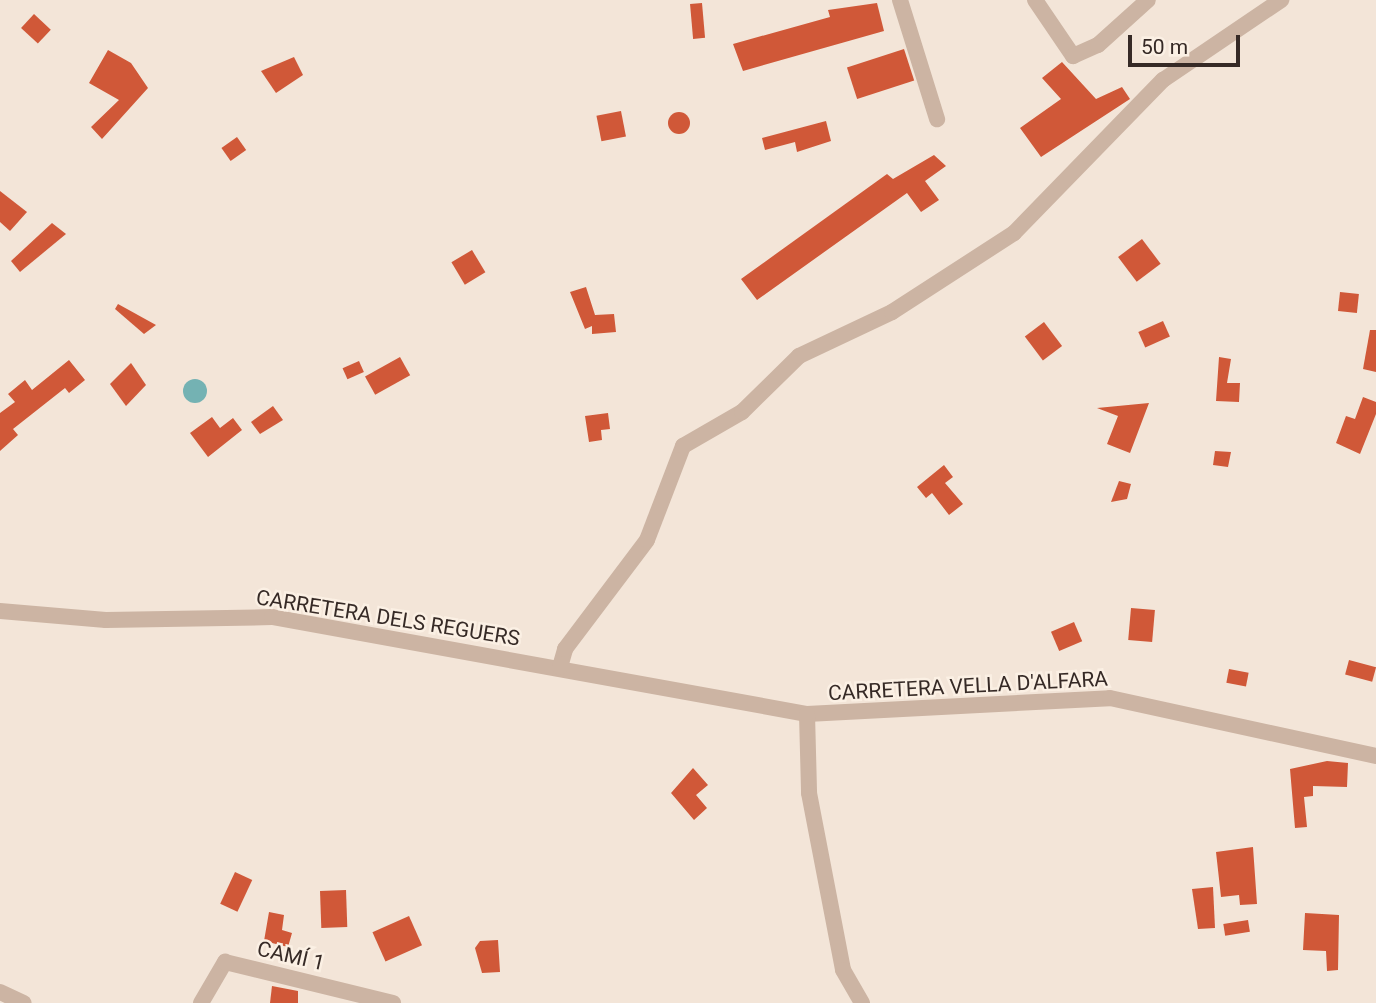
<!DOCTYPE html>
<html>
<head>
<meta charset="utf-8">
<style>
	body { margin:0 }
	#map { position:relative; width:1376px; height:1003px; overflow:hidden; background:#f3e5d8; font-family:Roboto,sans-serif }
	div>[style] { position:absolute }
	[style*='--x'] { left:calc(var(--x)*1px); top:calc(var(--y)*1px); width:calc(var(--w)*1px); rotate:calc(var(--a)*1deg) }
	.water>* { inset:0; background:#74b2b3 }
	.round { border-radius:50% }
	.building>* { inset:0; background:#d05838; transform-origin:0 0 }
	.minor>* { height:16px; margin:-8px; padding:0 8px; transform-origin:8px; border-radius:8px; background:#ccb4a3 }
	span { translate:-50% -50%; white-space:nowrap; text-align:center; line-height:1.15; -webkit-text-stroke:5px #fbf0e4; paint-order:stroke }
	.street-label { font-size:21px; color:#362a26 }
	.scale { position:absolute; left:1128px; top:35px; width:112px; height:32px; box-sizing:border-box; border:4px solid #362a26; border-top:0; padding-left:9px; font-size:21px; line-height:24px; white-space:nowrap; color:#362a26; -webkit-text-stroke:5px #fbf0e4; paint-order:stroke }
</style>
</head>
<body>
<div id="map">
	<div class="water">
		<i class="round" style="left:183px;top:379px;width:24px;height:24px"></i>
	</div>
	<div class="building">
		<i style="left:702px;top:3px;width:35px;height:12px;rotate:85deg"></i>
		<i style="clip-path:polygon(877px 3px,884px 31px,743px 71px,733px 44px,830px 17px,828px 10px)"></i>
		<i style="left:34px;top:14px;width:23px;height:19px;rotate:43deg"></i>
		<i style="left:904px;top:49px;width:33px;height:60px;rotate:72deg"></i>
		<i style="clip-path:polygon(108px 50px,131px 63px,148px 88px,102px 139px,91px 127px,119px 100px,89px 83px)"></i>
		<i style="clip-path:polygon(294px 57px,303px 75px,276px 93px,261px 71px)"></i>
		<i style="clip-path:polygon(1062px 62px,1096px 99px,1122px 87px,1130px 99px,1041px 157px,1020px 128px,1061px 99px,1042px 78px)"></i>
		<i style="left:621px;top:111px;width:26px;height:25px;rotate:79deg"></i>
		<i class="round" style="left:668px;top:112px;width:22px;height:22px"></i>
		<i style="clip-path:polygon(826px 121px,831px 141px,797px 152px,795px 142px,765px 150px,762px 138px)"></i>
		<i style="left:237px;top:137px;width:16px;height:19px;rotate:55deg"></i>
		<i style="clip-path:polygon(934px 155px,946px 166px,925px 181px,939px 200px,921px 212px,907px 193px,757px 300px,741px 279px,887px 174px,893px 179px)"></i>
		<i style="clip-path:polygon(0 191px,27px 212px,10px 231px,0 222px)"></i>
		<i style="clip-path:polygon(52px 223px,66px 234px,20px 272px,11px 261px)"></i>
		<i style="left:1142px;top:239px;width:31px;height:30px;rotate:53deg"></i>
		<i style="left:472px;top:250px;width:26px;height:24px;rotate:59deg"></i>
		<i style="clip-path:polygon(586px 287px,595px 315px,614px 314px,616px 332px,592px 334px,592px 326px,585px 329px,570px 292px)"></i>
		<i style="left:1340px;top:292px;width:19px;height:19px;rotate:6deg"></i>
		<i style="clip-path:polygon(118px 304px,156px 325px,144px 334px,115px 309px)"></i>
		<i style="left:1163px;top:321px;width:17px;height:27px;rotate:66deg"></i>
		<i style="left:1044px;top:322px;width:30px;height:24px;rotate:53deg"></i>
		<i style="clip-path:polygon(1370px 330px,1376px 330px,1376px 372px,1363px 369px)"></i>
		<i style="left:400px;top:357px;width:21px;height:40px;rotate:61deg"></i>
		<i style="clip-path:polygon(1219px 357px,1231px 359px,1227px 383px,1240px 383px,1239px 402px,1216px 401px)"></i>
		<i style="clip-path:polygon(69px 360px,85px 380px,69px 393px,65px 388px,13px 429px,18px 435px,0 451px,0 413px,15px 402px,8px 394px,25px 380px,32px 390px)"></i>
		<i style="left:359px;top:361px;width:12px;height:18px;rotate:66deg"></i>
		<i style="clip-path:polygon(131px 363px,146px 385px,126px 406px,110px 384px)"></i>
		<i style="clip-path:polygon(1363px 397px,1376px 402px,1376px 414px,1360px 454px,1336px 443px,1346px 416px,1355px 419px)"></i>
		<i style="clip-path:polygon(1149px 403px,1130px 453px,1107px 444px,1118px 416px,1097px 408px)"></i>
		<i style="clip-path:polygon(273px 406px,283px 420px,260px 434px,251px 422px)"></i>
		<i style="clip-path:polygon(608px 413px,610px 429px,601px 430px,602px 440px,589px 442px,585px 416px)"></i>
		<i style="clip-path:polygon(212px 417px,220px 428px,233px 418px,242px 430px,208px 457px,190px 433px)"></i>
		<i style="clip-path:polygon(1215px 451px,1231px 452px,1228px 467px,1213px 465px)"></i>
		<i style="clip-path:polygon(944px 465px,953px 477px,945px 483px,963px 504px,949px 515px,932px 493px,926px 498px,917px 487px)"></i>
		<i style="clip-path:polygon(1119px 481px,1131px 484px,1127px 499px,1111px 502px)"></i>
		<i style="left:1131px;top:608px;width:24px;height:32px;rotate:5deg"></i>
		<i style="left:1074px;top:622px;width:21px;height:25px;rotate:67deg"></i>
		<i style="left:1349px;top:660px;width:28px;height:15px;rotate:15deg"></i>
		<i style="left:1229px;top:669px;width:20px;height:14px;rotate:11deg"></i>
		<i style="clip-path:polygon(1327px 761px,1348px 763px,1347px 787px,1313px 786px,1313px 796px,1304px 797px,1307px 827px,1295px 828px,1290px 769px)"></i>
		<i style="clip-path:polygon(693px 768px,708px 785px,696px 795px,707px 808px,694px 820px,671px 793px)"></i>
		<i style="clip-path:polygon(1253px 847px,1257px 904px,1240px 905px,1239px 895px,1221px 897px,1216px 852px)"></i>
		<i style="left:235px;top:872px;width:19px;height:35px;rotate:25deg"></i>
		<i style="clip-path:polygon(1213px 887px,1215px 928px,1198px 929px,1192px 889px)"></i>
		<i style="left:346px;top:890px;width:37px;height:26px;rotate:88deg"></i>
		<i style="clip-path:polygon(269px 912px,284px 915px,282px 930px,292px 933px,288px 947px,264px 941px)"></i>
		<i style="clip-path:polygon(1305px 913px,1339px 915px,1338px 970px,1327px 971px,1326px 951px,1303px 950px)"></i>
		<i style="left:409px;top:916px;width:32px;height:40px;rotate:66deg"></i>
		<i style="left:1248px;top:920px;width:12px;height:25px;rotate:81deg"></i>
		<i style="clip-path:polygon(498px 940px,500px 972px,482px 973px,475px 948px,480px 941px)"></i>
		<i style="clip-path:polygon(272px 986px,298px 991px,298px 1003px,270px 1003px)"></i>
	</div>
	<div class="minor">
		<i style="--x:900;--y:0;--w:125;--a:72.7"></i>
		<i style="--x:1035;--y:0;--w:68;--a:55.8"></i>
		<i style="--x:1073;--y:56;--w:27;--a:-24"></i>
		<i style="--x:1098;--y:45;--w:67;--a:-42"></i>
		<i style="--x:0;--y:611;--w:106;--a:4.9"></i>
		<i style="--x:106;--y:620;--w:166;--a:-1"></i>
		<i style="--x:272;--y:617;--w:544;--a:10.28"></i>
		<i style="--x:807;--y:714;--w:303;--a:-3"></i>
		<i style="--x:1110;--y:698;--w:272;--a:12.3"></i>
		<i style="--x:560;--y:667;--w:19;--a:-74"></i>
		<i style="--x:565;--y:649;--w:136;--a:-53"></i>
		<i style="--x:647;--y:540;--w:101;--a:-69"></i>
		<i style="--x:683;--y:446;--w:68;--a:-30"></i>
		<i style="--x:742;--y:412;--w:80;--a:-44.5"></i>
		<i style="--x:799;--y:356;--w:103;--a:-25.3"></i>
		<i style="--x:892;--y:312;--w:145;--a:-32.9"></i>
		<i style="--x:1014;--y:233;--w:214;--a:-45.8"></i>
		<i style="--x:1163;--y:80;--w:143;--a:-34.1"></i>
		<i style="--x:807;--y:714;--w:79;--a:88.5"></i>
		<i style="--x:809;--y:793;--w:180;--a:79.1"></i>
		<i style="--x:843;--y:970;--w:38;--a:60"></i>
		<i style="--x:0;--y:992;--w:26;--a:25"></i>
		<i style="--x:201;--y:1003;--w:48;--a:-59.7"></i>
		<i style="--x:225;--y:962;--w:173;--a:13.7"></i>
	</div>
	<div class="street-label">
		<span style="left:388px;top:618px;rotate:9deg">CARRETERA DELS REGUERS</span>
		<span style="left:968px;top:686px;rotate:-3deg">CARRETERA VELLA D'ALFARA</span>
		<span style="left:291px;top:956px;rotate:13deg">CAMÍ 1</span>
	</div>
	<div class="scale">50 m</div>
</div>
</body>
</html>
